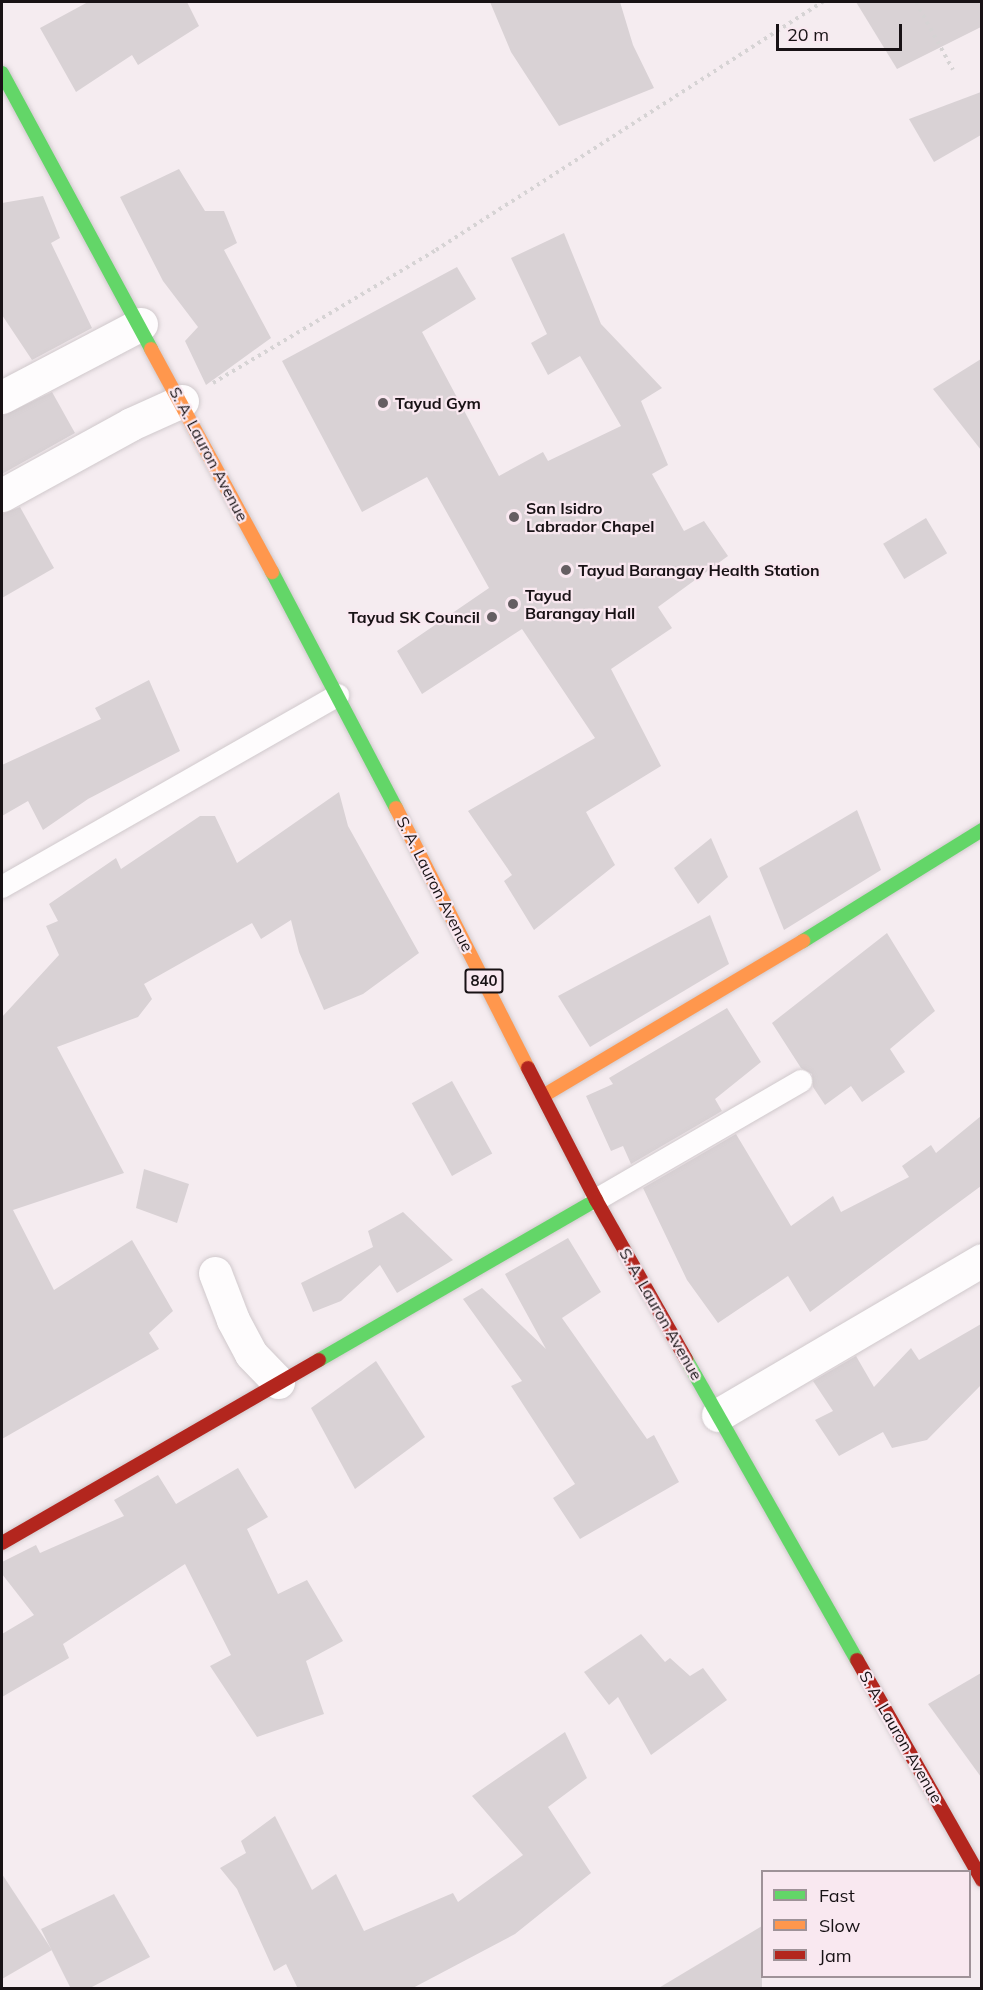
<!DOCTYPE html>
<html>
<head>
<meta charset="utf-8">
<style>
	body { margin:0 }
	#map { position:relative; width:983px; height:1990px; overflow:hidden; background:#f5ecf0; font-family:Mulish,sans-serif }
	div>[style] { position:absolute }
	[style*='--x'] { left:calc(var(--x)*1px); top:calc(var(--y)*1px); width:calc(var(--w)*1px); rotate:calc(var(--a)*1deg) }
	.building>* { inset:0; background:#d9d2d5; transform-origin:0 0 }
	.path>* { height:4px; margin-top:-2px; transform-origin:0; background:repeating-linear-gradient(90deg,#d6d3d4 0 3px,transparent 0 7.5px) }
	.roads { filter:drop-shadow(0 0 2px #d0c9cc) drop-shadow(0 0 2px #d0c9cc) }
	.lane>* { height:22px; margin:-11px; padding:0 11px; transform-origin:11px; border-radius:11px; background:#fefcfd }
	.street>* { height:33px; margin:-16.5px; padding:0 16.5px; transform-origin:16.5px; border-radius:16.5px; background:#fefcfd }
	.fast>* { height:14px; margin:-7px; padding:0 7px; transform-origin:7px; border-radius:7px; background:#63d668 }
	.slow>* { height:14px; margin:-7px; padding:0 7px; transform-origin:7px; border-radius:7px; background:#ff974d }
	.jam>* { height:14px; margin:-7px; padding:0 7px; transform-origin:7px; border-radius:7px; background:#b3261e }
	.dots>* { width:16px; height:16px; translate:-50% -50%; box-sizing:border-box; border:3px solid #f9e8f0; border-radius:50% }
	span { translate:-50% -50%; white-space:nowrap; text-align:center; line-height:1.15; -webkit-text-stroke:4.5px #f9e8f0; paint-order:stroke }
	.shield-label span { padding:2px 4px; background:#f9e8f0; border:2px solid; border-radius:4px; -webkit-text-stroke-width:0 }
	.shield-label { font-size:15px; color:#181215; font-weight:700 }
	.poi-label { font-size:16px; color:#181215; font-weight:700 }
	.left { translate:0 -50%; text-align:left }
	.right { translate:-100% -50%; text-align:right }
	.street-label { font-size:16px; color:#181215 }
	.frame { position:absolute; inset:0; border:3px solid #181215; pointer-events:none }
	.legend { position:absolute; left:761px; top:1870px; width:210px; height:108px; box-sizing:border-box; background:#f9e8f0; border:2px solid #9f9298; margin:0; padding:8px 10px; list-style:none; font-size:18px; color:#181215 }
	.legend li { display:flex; align-items:center; gap:12px; height:30px }
	.legend b { width:30px; border:2px solid #9f9298 }
	.scale { position:absolute; left:776px; top:24px; width:126px; height:27px; box-sizing:border-box; border:3px solid #181215; border-top:0; padding-left:8px; font-size:18px; line-height:21px; white-space:nowrap; color:#181215; -webkit-text-stroke:4px #f9e8f0; paint-order:stroke }
</style>
</head>
<body>
<div id="map">
	<div class="building">
		<i style="clip-path:polygon(88px 2px,187px 2px,199px 26px,138px 65px,132px 55px,76px 92px,40px 28px)"></i>
		<i style="clip-path:polygon(490px 2px,620px 2px,633px 45px,654px 88px,559px 126px,511px 52px)"></i>
		<i style="clip-path:polygon(856px 2px,981px 2px,981px 27px,897px 69px)"></i>
		<i style="clip-path:polygon(981px 92px,981px 135px,934px 162px,909px 119px)"></i>
		<i style="clip-path:polygon(179px 169px,205px 211px,224px 211px,237px 243px,224px 250px,271px 338px,206px 385px,185px 341px,198px 327px,163px 281px,120px 197px)"></i>
		<i style="clip-path:polygon(43px 196px,60px 238px,51px 243px,92px 328px,32px 360px,2px 315px,2px 203px)"></i>
		<i style="clip-path:polygon(564px 233px,601px 324px,662px 388px,641px 401px,668px 465px,652px 474px,684px 531px,704px 521px,728px 556px,658px 607px,672px 628px,611px 669px,661px 766px,586px 812px,615px 865px,534px 930px,504px 881px,512px 875px,468px 811px,595px 738px,522px 629px,422px 694px,397px 651px,489px 588px,427px 477px,362px 512px,282px 361px,457px 267px,476px 299px,422px 332px,499px 476px,543px 452px,548px 461px,621px 426px,580px 356px,548px 375px,531px 343px,547px 334px,511px 258px)"></i>
		<i style="clip-path:polygon(981px 359px,981px 450px,933px 389px)"></i>
		<i style="clip-path:polygon(52px 392px,75px 433px,2px 474px,2px 416px)"></i>
		<i style="clip-path:polygon(20px 507px,54px 568px,2px 598px,2px 514px)"></i>
		<i style="left:926px;top:518px;width:41px;height:50px;rotate:59deg"></i>
		<i style="clip-path:polygon(149px 680px,180px 751px,88px 799px,43px 830px,28px 801px,2px 816px,2px 765px,101px 719px,95px 708px)"></i>
		<i style="clip-path:polygon(339px 792px,348px 826px,419px 953px,363px 994px,324px 1010px,299px 952px,291px 920px,261px 939px,252px 923px,144px 984px,152px 999px,138px 1017px,57px 1047px,124px 1173px,13px 1210px,54px 1290px,132px 1240px,173px 1311px,149px 1333px,159px 1349px,2px 1439px,2px 1017px,59px 955px,46px 926px,58px 921px,49px 904px,116px 858px,121px 869px,200px 816px,215px 816px,237px 863px)"></i>
		<i style="clip-path:polygon(857px 810px,881px 870px,784px 930px,759px 868px)"></i>
		<i style="clip-path:polygon(711px 838px,728px 877px,698px 904px,674px 868px)"></i>
		<i style="clip-path:polygon(710px 915px,729px 964px,590px 1047px,558px 996px)"></i>
		<i style="clip-path:polygon(887px 933px,935px 1011px,890px 1049px,905px 1072px,862px 1102px,851px 1086px,825px 1105px,813px 1087px,812px 1074px,801px 1068px,772px 1023px)"></i>
		<i style="clip-path:polygon(727px 1008px,761px 1062px,715px 1099px,722px 1111px,631px 1164px,623px 1146px,611px 1151px,586px 1096px,613px 1084px,609px 1078px)"></i>
		<i style="left:452px;top:1081px;width:83px;height:46px;rotate:61deg"></i>
		<i style="clip-path:polygon(981px 1116px,981px 1186px,810px 1312px,788px 1276px,718px 1323px,687px 1280px,643px 1188px,736px 1134px,791px 1226px,833px 1196px,841px 1212px,909px 1177px,902px 1166px,931px 1145px,936px 1153px)"></i>
		<i style="clip-path:polygon(144px 1169px,189px 1184px,177px 1223px,136px 1208px)"></i>
		<i style="clip-path:polygon(403px 1212px,453px 1260px,397px 1293px,380px 1265px,341px 1301px,313px 1312px,301px 1283px,373px 1247px,368px 1231px)"></i>
		<i style="clip-path:polygon(568px 1238px,601px 1292px,562px 1318px,647px 1439px,654px 1435px,679px 1482px,580px 1539px,553px 1498px,575px 1484px,511px 1386px,522px 1381px,463px 1299px,482px 1288px,546px 1349px,505px 1274px)"></i>
		<i style="clip-path:polygon(981px 1324px,981px 1385px,927px 1440px,892px 1448px,883px 1432px,839px 1456px,815px 1420px,833px 1411px,813px 1381px,856px 1356px,874px 1387px,911px 1348px,919px 1360px)"></i>
		<i style="clip-path:polygon(376px 1361px,425px 1437px,355px 1489px,311px 1408px)"></i>
		<i style="clip-path:polygon(238px 1468px,268px 1517px,247px 1529px,278px 1594px,307px 1580px,343px 1641px,306px 1661px,324px 1714px,257px 1737px,210px 1666px,231px 1655px,185px 1564px,63px 1644px,69px 1658px,2px 1697px,2px 1634px,34px 1615px,2px 1574px,2px 1562px,36px 1545px,40px 1553px,124px 1516px,114px 1500px,158px 1475px,176px 1504px)"></i>
		<i style="clip-path:polygon(641px 1634px,665px 1662px,670px 1658px,690px 1676px,703px 1668px,727px 1700px,651px 1755px,618px 1697px,609px 1705px,584px 1672px)"></i>
		<i style="clip-path:polygon(981px 1673px,981px 1777px,928px 1704px)"></i>
		<i style="clip-path:polygon(565px 1732px,587px 1778px,548px 1807px,591px 1873px,515px 1934px,411px 1989px,298px 1989px,286px 1964px,274px 1971px,237px 1889px,220px 1868px,246px 1853px,241px 1841px,275px 1816px,312px 1890px,336px 1874px,364px 1931px,453px 1893px,458px 1902px,523px 1855px,472px 1796px)"></i>
		<i style="clip-path:polygon(2px 1874px,52px 1950px,2px 1979px)"></i>
		<i style="clip-path:polygon(114px 1894px,150px 1957px,88px 1989px,71px 1989px,41px 1929px)"></i>
		<i style="clip-path:polygon(762px 1926px,762px 1989px,657px 1989px)"></i>
	</div>
	<div class="path">
		<i style="--x:916;--y:2;--w:77;--a:61.4"></i>
		<i style="--x:213;--y:383;--w:260;--a:-30.8"></i>
		<i style="--x:436;--y:250;--w:460;--a:-32.7"></i>
	</div>
	<div class="roads">
		<div class="lane">
			<i style="--x:2;--y:887;--w:387;--a:-29.7"></i>
			<i style="--x:596;--y:1200;--w:237;--a:-30.1"></i>
		</div>
		<div class="street">
			<i style="--x:2;--y:397;--w:157;--a:-27.7"></i>
			<i style="--x:2;--y:495;--w:147;--a:-28.8"></i>
			<i style="--x:131;--y:424;--w:56;--a:-24.3"></i>
			<i style="--x:215;--y:1273;--w:50;--a:69"></i>
			<i style="--x:233;--y:1320;--w:38;--a:62"></i>
			<i style="--x:251;--y:1354;--w:39;--a:46"></i>
			<i style="--x:718;--y:1415;--w:306;--a:-30.4"></i>
		</div>
		<div class="fast">
			<i style="--x:2;--y:73;--w:314;--a:61.6"></i>
			<i style="--x:272;--y:572;--w:267;--a:62.3"></i>
			<i style="--x:803;--y:941;--w:211;--a:-31.8"></i>
			<i style="--x:686;--y:1359;--w:346;--a:60.4"></i>
			<i style="--x:319;--y:1360;--w:320;--a:-30"></i>
		</div>
		<div class="slow">
			<i style="--x:151;--y:349;--w:254;--a:61.5"></i>
			<i style="--x:396;--y:808;--w:292;--a:63.1"></i>
			<i style="--x:543;--y:1096;--w:303;--a:-30.8"></i>
		</div>
		<div class="jam">
			<i style="--x:528;--y:1068;--w:148;--a:62.7"></i>
			<i style="--x:596;--y:1200;--w:183;--a:60.5"></i>
			<i style="--x:2;--y:1543;--w:366;--a:-30"></i>
			<i style="--x:857;--y:1660;--w:253;--a:60.4"></i>
		</div>
	</div>
	<div class="dots">
		<i style="left:383px;top:403px;background:#655e62"></i>
		<i style="left:514px;top:517px;background:#655e62"></i>
		<i style="left:566px;top:570px;background:#655e62"></i>
		<i style="left:513px;top:604px;background:#655e62"></i>
		<i style="left:492px;top:617px;background:#655e62"></i>
	</div>
	<div class="shield-label">
		<span style="left:484px;top:981px">840</span>
	</div>
	<div class="poi-label">
		<span class="left" style="left:395px;top:403px">Tayud Gym</span>
		<span class="left" style="left:526px;top:517px">San Isidro<br>Labrador Chapel</span>
		<span class="left" style="left:578px;top:570px">Tayud Barangay Health Station</span>
		<span class="left" style="left:525px;top:604px">Tayud<br>Barangay Hall</span>
		<span class="right" style="left:480px;top:617px">Tayud SK Council</span>
	</div>
	<div class="street-label">
		<span style="left:209px;top:454px;rotate:62deg">S. A. Lauron Avenue</span>
		<span style="left:435px;top:884px;rotate:63deg">S. A. Lauron Avenue</span>
		<span style="left:661px;top:1314px;rotate:60deg">S. A. Lauron Avenue</span>
		<span style="left:901px;top:1737px;rotate:60deg">S. A. Lauron Avenue</span>
	</div>
	<div class="frame"></div>
	<ul class="legend">
	<li><b style="height:8px;background:#63d668"></b>Fast</li>
	<li><b style="height:8px;background:#ff974d"></b>Slow</li>
	<li><b style="height:8px;background:#b3261e"></b>Jam</li>
	</ul>
	<div class="scale">20 m</div>
</div>
</body>
</html>
